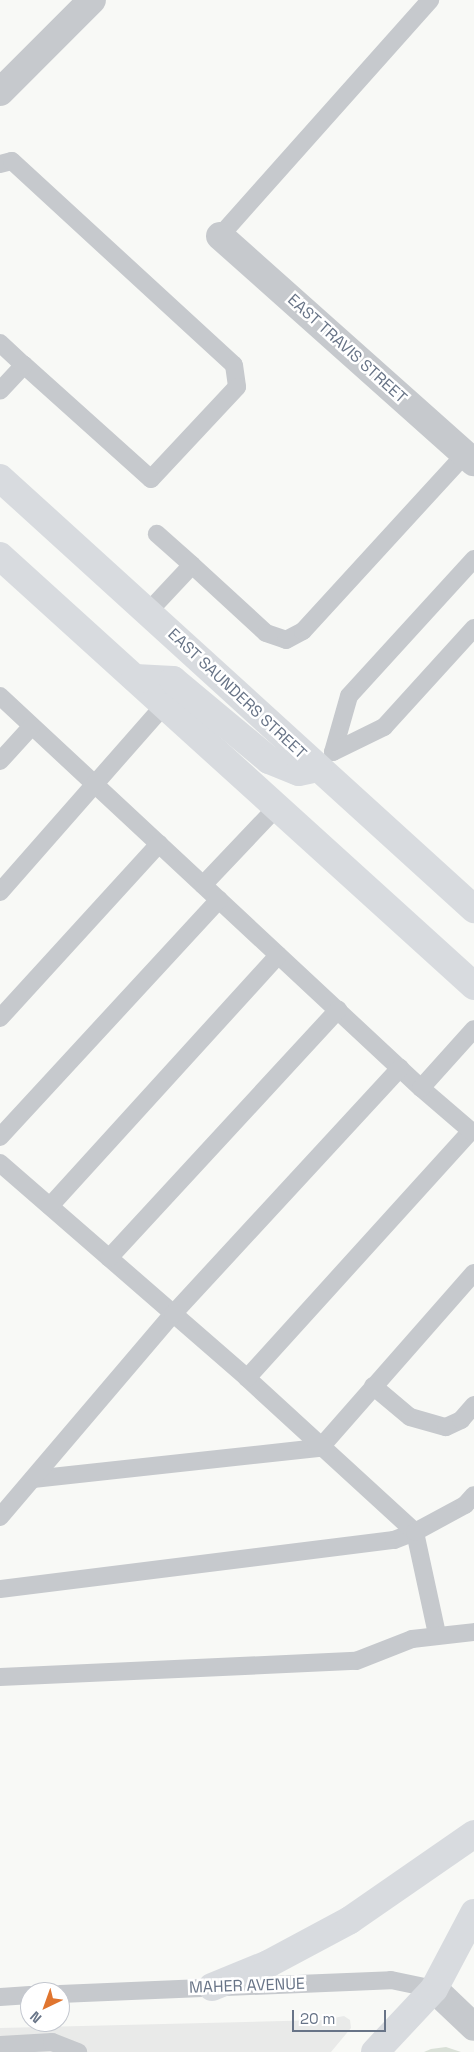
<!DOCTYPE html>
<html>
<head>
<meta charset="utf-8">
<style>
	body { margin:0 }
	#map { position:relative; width:474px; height:2052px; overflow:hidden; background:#f8f9f6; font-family:"Space Grotesk",sans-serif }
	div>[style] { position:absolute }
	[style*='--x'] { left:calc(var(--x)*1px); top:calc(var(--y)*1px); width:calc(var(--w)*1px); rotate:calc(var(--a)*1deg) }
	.built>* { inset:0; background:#e9eae9 }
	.green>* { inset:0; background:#d9e0d7 }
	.lane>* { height:18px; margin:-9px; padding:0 9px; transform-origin:9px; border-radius:9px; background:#c6c9cd }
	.street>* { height:28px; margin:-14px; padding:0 14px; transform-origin:14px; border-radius:14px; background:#c6c9cd }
	.secondary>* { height:28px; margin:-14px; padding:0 14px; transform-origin:14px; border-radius:14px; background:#d8dbdf }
	.primary>* { height:28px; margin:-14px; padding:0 14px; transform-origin:14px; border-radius:14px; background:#d8dbdf }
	span { translate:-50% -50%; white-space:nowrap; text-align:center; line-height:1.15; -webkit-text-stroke:5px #fff; paint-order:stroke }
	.street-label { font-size:16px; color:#687487 }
	.north { position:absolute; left:20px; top:1982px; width:50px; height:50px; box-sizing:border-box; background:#fff; border:1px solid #c3c7cf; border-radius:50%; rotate:222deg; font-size:14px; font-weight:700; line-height:20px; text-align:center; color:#687487 }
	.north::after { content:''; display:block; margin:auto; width:18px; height:22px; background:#e0752f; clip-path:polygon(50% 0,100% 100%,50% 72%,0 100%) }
	.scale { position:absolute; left:292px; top:2010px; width:94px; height:22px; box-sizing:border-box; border:2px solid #687487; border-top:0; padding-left:6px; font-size:15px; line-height:18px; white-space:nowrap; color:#687487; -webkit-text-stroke:4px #fff; paint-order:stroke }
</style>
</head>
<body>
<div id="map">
	<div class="built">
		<i style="clip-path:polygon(344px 2016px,350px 2020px,351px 2028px,331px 2052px,0 2052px,0 2028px,323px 2020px)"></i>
	</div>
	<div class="green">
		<i style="clip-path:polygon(446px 2047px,461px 2052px,424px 2052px,431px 2049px)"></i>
	</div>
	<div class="lane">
		<i style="--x:0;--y:164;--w:12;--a:-14"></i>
		<i style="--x:12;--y:161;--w:301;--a:42.6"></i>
		<i style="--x:234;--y:365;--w:22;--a:82"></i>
		<i style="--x:237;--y:387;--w:126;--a:133.1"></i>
		<i style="--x:151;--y:479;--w:171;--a:-138.1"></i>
		<i style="--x:24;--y:365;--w:35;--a:133"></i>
		<i style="--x:220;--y:236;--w:316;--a:-48.3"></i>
		<i style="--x:0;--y:343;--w:33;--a:43"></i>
		<i style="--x:474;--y:559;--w:185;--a:132.4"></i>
		<i style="--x:349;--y:696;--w:58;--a:105.9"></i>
		<i style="--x:333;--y:752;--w:57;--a:-26.1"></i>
		<i style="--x:384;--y:727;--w:134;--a:-47.7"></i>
		<i style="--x:192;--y:565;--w:100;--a:42.6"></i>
		<i style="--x:266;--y:633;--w:21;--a:19"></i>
		<i style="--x:286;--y:640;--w:19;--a:-28"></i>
		<i style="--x:303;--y:631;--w:240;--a:-47.5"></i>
		<i style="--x:148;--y:612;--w:64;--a:-46.9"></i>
		<i style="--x:192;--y:565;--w:47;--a:-138.5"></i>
		<i style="--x:0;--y:696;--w:575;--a:42.96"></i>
		<i style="--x:0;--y:761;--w:47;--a:-47.6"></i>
		<i style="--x:203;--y:885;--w:108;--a:-46.5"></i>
		<i style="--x:0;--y:892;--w:249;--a:-48.7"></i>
		<i style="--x:0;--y:1018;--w:236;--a:-47.6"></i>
		<i style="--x:0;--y:1137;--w:323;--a:-47.3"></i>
		<i style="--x:0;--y:1163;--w:327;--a:41"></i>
		<i style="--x:50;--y:1206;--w:339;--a:-47.7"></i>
		<i style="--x:109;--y:1258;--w:338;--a:-47.3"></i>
		<i style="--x:373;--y:1386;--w:48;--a:40"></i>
		<i style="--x:410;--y:1417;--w:37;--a:16"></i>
		<i style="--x:446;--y:1427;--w:17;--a:-25"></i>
		<i style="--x:461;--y:1420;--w:20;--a:-49"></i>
		<i style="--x:33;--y:1479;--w:289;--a:-6.2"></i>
		<i style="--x:320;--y:1448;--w:233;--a:-48.7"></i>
		<i style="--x:0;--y:1517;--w:267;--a:-49.6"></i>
		<i style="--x:173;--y:1314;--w:335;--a:-47.3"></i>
		<i style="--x:0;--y:1589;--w:397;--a:-7.1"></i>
		<i style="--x:394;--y:1540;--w:22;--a:-21"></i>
		<i style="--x:415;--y:1532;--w:228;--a:-137.5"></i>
		<i style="--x:247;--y:1378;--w:333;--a:-47.8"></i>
		<i style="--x:471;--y:1131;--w:66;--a:-139.3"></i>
		<i style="--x:421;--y:1088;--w:79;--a:-48.1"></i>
		<i style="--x:437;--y:1634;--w:104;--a:-102.2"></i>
		<i style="--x:415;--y:1532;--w:57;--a:-28.4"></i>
		<i style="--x:465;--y:1505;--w:13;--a:-48"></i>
		<i style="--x:0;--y:1677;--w:356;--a:-2.6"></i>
		<i style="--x:356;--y:1661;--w:60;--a:-21.4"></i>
		<i style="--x:412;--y:1639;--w:62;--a:-6.4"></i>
		<i style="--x:60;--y:1994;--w:331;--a:-2.4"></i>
		<i style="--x:391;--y:1980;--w:44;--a:11.8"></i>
		<i style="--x:0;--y:1997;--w:30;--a:-4"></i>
		<i style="--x:0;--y:2045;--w:52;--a:-3.3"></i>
		<i style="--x:52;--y:2042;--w:28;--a:21"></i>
	</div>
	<div class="street">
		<i style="--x:0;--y:92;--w:130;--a:-45"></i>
		<i style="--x:220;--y:236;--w:340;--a:41.7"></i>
		<i style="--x:434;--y:1989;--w:55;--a:43.5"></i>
	</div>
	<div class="secondary">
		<i style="--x:212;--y:1987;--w:61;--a:-22.3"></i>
		<i style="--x:268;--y:1964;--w:93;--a:-28.2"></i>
		<i style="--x:350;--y:1920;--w:151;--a:-34.7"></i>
		<i style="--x:375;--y:2052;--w:86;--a:-46.9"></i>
		<i style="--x:434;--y:1989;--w:86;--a:-62.2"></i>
	</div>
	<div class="primary">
		<i style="--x:0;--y:478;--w:641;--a:42.28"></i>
		<i style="--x:0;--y:556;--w:640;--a:42.21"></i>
		<i style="--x:135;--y:678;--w:38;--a:3"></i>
		<i style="--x:173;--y:680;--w:125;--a:39.8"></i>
		<i style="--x:269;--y:760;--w:32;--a:22"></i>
		<i style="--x:299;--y:772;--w:19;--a:-12"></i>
	</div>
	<div class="street-label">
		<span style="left:347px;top:349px;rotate:42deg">EAST TRAVIS STREET</span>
		<span style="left:237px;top:694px;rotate:43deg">EAST SAUNDERS STREET</span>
		<span style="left:247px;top:1986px;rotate:-2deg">MAHER AVENUE</span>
	</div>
	<div class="north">N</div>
	<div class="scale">20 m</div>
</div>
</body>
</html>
